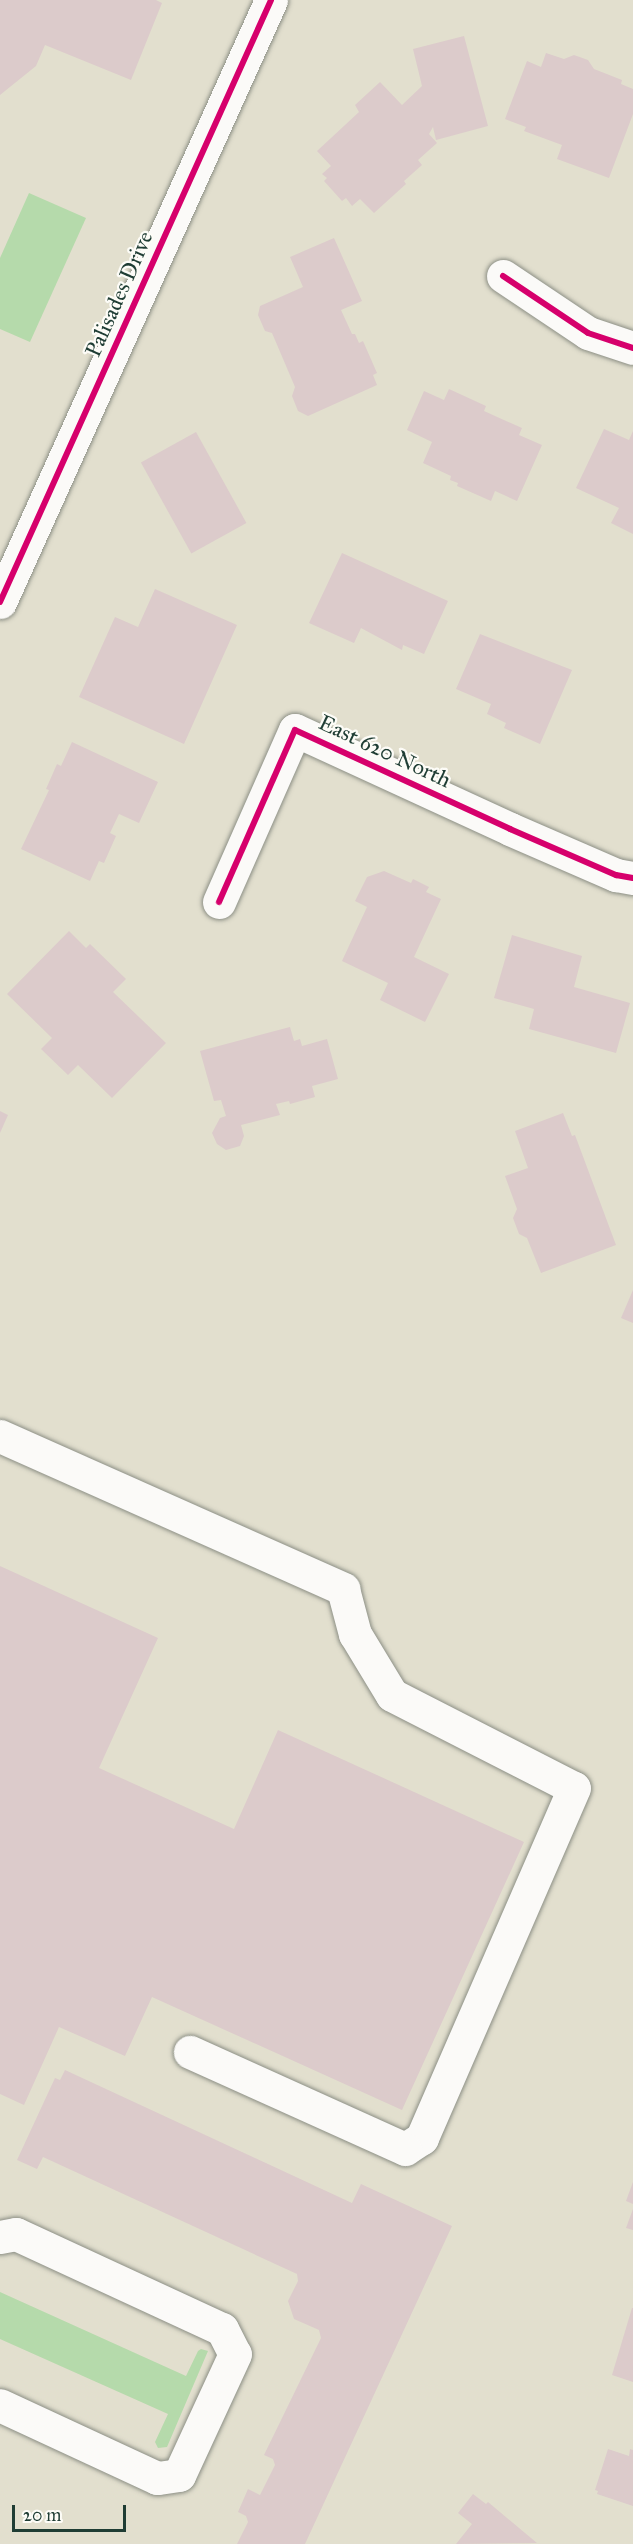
<!DOCTYPE html>
<html>
<head>
<meta charset="utf-8">
<style>
	body { margin:0 }
	#map { position:relative; width:633px; height:2544px; overflow:hidden; background:#e2dfce; font-family:"IM FELL Great Primer",serif }
	div>[style] { position:absolute }
	[style*='--x'] { left:calc(var(--x)*1px); top:calc(var(--y)*1px); width:calc(var(--w)*1px); rotate:calc(var(--a)*1deg) }
	.green>* { inset:0; background:#b5daab }
	.building>* { inset:0; background:#dccbcb; transform-origin:0 0 }
	.roads { filter:drop-shadow(0 0 2px #8c8f85) drop-shadow(0 0 2px #8c8f85) }
	.minor>* { height:33px; margin:-16.5px; padding:0 16.5px; transform-origin:16.5px; border-radius:16.5px; background:#fbfaf8 }
	.cycleway>* { height:6px; margin:-3px; padding:0 3px; transform-origin:3px; border-radius:3px; background:#d6006c }
	span { translate:-50% -50%; white-space:nowrap; text-align:center; line-height:1.15; -webkit-text-stroke:4.5px #fdfcf7; paint-order:stroke }
	.street-label { font-size:22px; color:#1f3d34 }
	.scale { position:absolute; left:12px; top:2505px; width:114px; height:27px; box-sizing:border-box; border:3px solid #1f3d34; border-top:0; padding-left:8px; font-size:18px; line-height:21px; white-space:nowrap; color:#1f3d34; -webkit-text-stroke:4px #fdfcf7; paint-order:stroke }
</style>
</head>
<body>
<div id="map">
	<div class="green">
		<i style="clip-path:polygon(29px 193px,86px 218px,30px 342px,0 329px,0 258px)"></i>
		<i style="clip-path:polygon(0 2292px,186px 2376px,198px 2351px,201px 2349px,208px 2351px,167px 2447px,158px 2448px,155px 2442px,168px 2414px,0 2339px)"></i>
	</div>
	<div class="building">
		<i style="clip-path:polygon(0 0,156px 0,162px 3px,131px 80px,45px 45px,36px 66px,0 95px)"></i>
		<i style="clip-path:polygon(464px 36px,488px 126px,436px 140px,433px 127px,429px 134px,437px 143px,418px 160px,422px 165px,404px 181px,406px 184px,374px 213px,360px 199px,352px 206px,346px 198px,342px 201px,324px 181px,327px 178px,322px 174px,331px 166px,317px 151px,359px 112px,355px 105px,380px 82px,402px 105px,422px 86px,413px 49px)"></i>
		<i style="clip-path:polygon(546px 53px,564px 59px,574px 55px,588px 60px,594px 69px,622px 80px,621px 84px,633px 89px,633px 114px,609px 178px,557px 159px,562px 145px,524px 131px,526px 127px,505px 119px,527px 61px,541px 67px)"></i>
		<i style="clip-path:polygon(334px 238px,362px 301px,341px 310px,352px 334px,355px 334px,359px 343px,363px 341px,377px 373px,373px 375px,377px 385px,308px 416px,298px 411px,292px 396px,295px 387px,272px 333px,265px 331px,258px 315px,260px 306px,303px 287px,290px 257px)"></i>
		<i style="clip-path:polygon(449px 389px,486px 406px,484px 411px,522px 428px,519px 435px,542px 445px,517px 501px,495px 491px,491px 501px,457px 486px,458px 483px,450px 480px,451px 476px,423px 463px,432px 442px,407px 430px,424px 391px,444px 400px)"></i>
		<i style="clip-path:polygon(604px 429px,629px 440px,633px 431px,633px 534px,611px 523px,619px 508px,576px 488px)"></i>
		<i style="left:196px;top:432px;width:104px;height:63px;rotate:61deg"></i>
		<i style="clip-path:polygon(342px 553px,448px 601px,424px 654px,403px 645px,402px 650px,361px 628px,354px 643px,309px 623px)"></i>
		<i style="clip-path:polygon(155px 589px,237px 625px,184px 744px,79px 697px,115px 617px,138px 627px)"></i>
		<i style="clip-path:polygon(480px 634px,572px 670px,540px 744px,504px 728px,506px 723px,487px 714px,491px 704px,456px 689px)"></i>
		<i style="clip-path:polygon(72px 742px,158px 782px,139px 823px,119px 814px,110px 833px,116px 836px,104px 863px,99px 861px,90px 881px,21px 849px,49px 790px,46px 789px,57px 764px,61px 766px)"></i>
		<i style="clip-path:polygon(384px 871px,411px 883px,413px 879px,429px 887px,426px 892px,441px 899px,414px 957px,449px 974px,425px 1022px,380px 1000px,388px 983px,342px 961px,367px 907px,355px 901px,367px 877px)"></i>
		<i style="clip-path:polygon(69px 931px,86px 948px,90px 944px,126px 979px,113px 992px,166px 1043px,112px 1098px,78px 1065px,68px 1075px,41px 1049px,52px 1038px,7px 994px)"></i>
		<i style="clip-path:polygon(512px 935px,582px 956px,574px 987px,630px 1003px,616px 1053px,529px 1029px,534px 1009px,494px 998px)"></i>
		<i style="clip-path:polygon(290px 1027px,294px 1041px,300px 1039px,302px 1046px,327px 1039px,338px 1079px,312px 1086px,315px 1097px,290px 1104px,289px 1101px,276px 1104px,280px 1115px,241px 1125px,244px 1136px,240px 1146px,226px 1150px,217px 1144px,212px 1133px,220px 1118px,226px 1116px,221px 1100px,214px 1101px,200px 1051px)"></i>
		<i style="clip-path:polygon(0 1111px,8px 1115px,0 1133px)"></i>
		<i style="clip-path:polygon(563px 1113px,572px 1136px,575px 1135px,616px 1245px,541px 1273px,527px 1238px,519px 1234px,513px 1218px,517px 1209px,505px 1176px,528px 1168px,515px 1131px)"></i>
		<i style="clip-path:polygon(633px 1290px,633px 1323px,621px 1318px)"></i>
		<i style="clip-path:polygon(0 1566px,158px 1638px,99px 1768px,234px 1829px,278px 1730px,524px 1842px,402px 2110px,152px 1997px,125px 2056px,59px 2027px,24px 2105px,0 2094px)"></i>
		<i style="clip-path:polygon(65px 2070px,352px 2203px,361px 2184px,452px 2226px,305px 2544px,237px 2544px,248px 2522px,246px 2516px,238px 2512px,248px 2489px,260px 2495px,275px 2465px,273px 2459px,264px 2455px,321px 2338px,319px 2330px,294px 2319px,288px 2301px,298px 2281px,297px 2274px,43px 2157px,37px 2169px,17px 2160px,55px 2078px,60px 2080px)"></i>
		<i style="clip-path:polygon(633px 2182px,633px 2204px,626px 2201px)"></i>
		<i style="clip-path:polygon(633px 2209px,633px 2230px,626px 2228px)"></i>
		<i style="clip-path:polygon(632px 2308px,633px 2308px,633px 2382px,612px 2375px)"></i>
		<i style="clip-path:polygon(608px 2449px,629px 2456px,630px 2449px,633px 2450px,633px 2506px,597px 2494px,598px 2491px,595px 2490px)"></i>
		<i style="clip-path:polygon(473px 2494px,486px 2504px,488px 2502px,537px 2543px,456px 2544px,472px 2524px,458px 2513px)"></i>
	</div>
	<div class="roads">
		<div class="minor">
			<i style="--x:503;--y:276;--w:102;--a:33.8"></i>
			<i style="--x:588;--y:333;--w:47;--a:18.4"></i>
			<i style="--x:0;--y:602;--w:660;--a:-65.76"></i>
			<i style="--x:219;--y:902;--w:188;--a:-66.2"></i>
			<i style="--x:295;--y:730;--w:237;--a:24.7"></i>
			<i style="--x:510;--y:829;--w:116;--a:23.5"></i>
			<i style="--x:616;--y:875;--w:17;--a:10"></i>
			<i style="--x:0;--y:1436;--w:376;--a:24"></i>
			<i style="--x:343;--y:1589;--w:47;--a:75.1"></i>
			<i style="--x:355;--y:1634;--w:71;--a:58.8"></i>
			<i style="--x:392;--y:1695;--w:204;--a:27.1"></i>
			<i style="--x:574;--y:1788;--w:382;--a:113.5"></i>
			<i style="--x:422;--y:2138;--w:20;--a:147"></i>
			<i style="--x:405;--y:2149;--w:236;--a:-155.7"></i>
			<i style="--x:0;--y:2237;--w:16;--a:-11"></i>
			<i style="--x:16;--y:2234;--w:227;--a:24.8"></i>
			<i style="--x:222;--y:2329;--w:28;--a:63"></i>
			<i style="--x:235;--y:2354;--w:133;--a:114.8"></i>
			<i style="--x:179;--y:2475;--w:22;--a:172"></i>
			<i style="--x:157;--y:2478;--w:173;--a:-155.1"></i>
		</div>
	</div>
	<div class="cycleway">
		<i style="--x:503;--y:276;--w:102;--a:33.8"></i>
		<i style="--x:588;--y:333;--w:47;--a:18.4"></i>
		<i style="--x:0;--y:602;--w:660;--a:-65.76"></i>
		<i style="--x:219;--y:902;--w:188;--a:-66.2"></i>
		<i style="--x:295;--y:730;--w:237;--a:24.7"></i>
		<i style="--x:510;--y:829;--w:116;--a:23.5"></i>
		<i style="--x:616;--y:875;--w:17;--a:10"></i>
	</div>
	<div class="street-label">
		<span style="left:119px;top:294px;rotate:-66deg">Palisades Drive</span>
		<span style="left:385px;top:751px;rotate:25deg">East 620 North</span>
	</div>
	<div class="scale">20 m</div>
</div>
</body>
</html>
